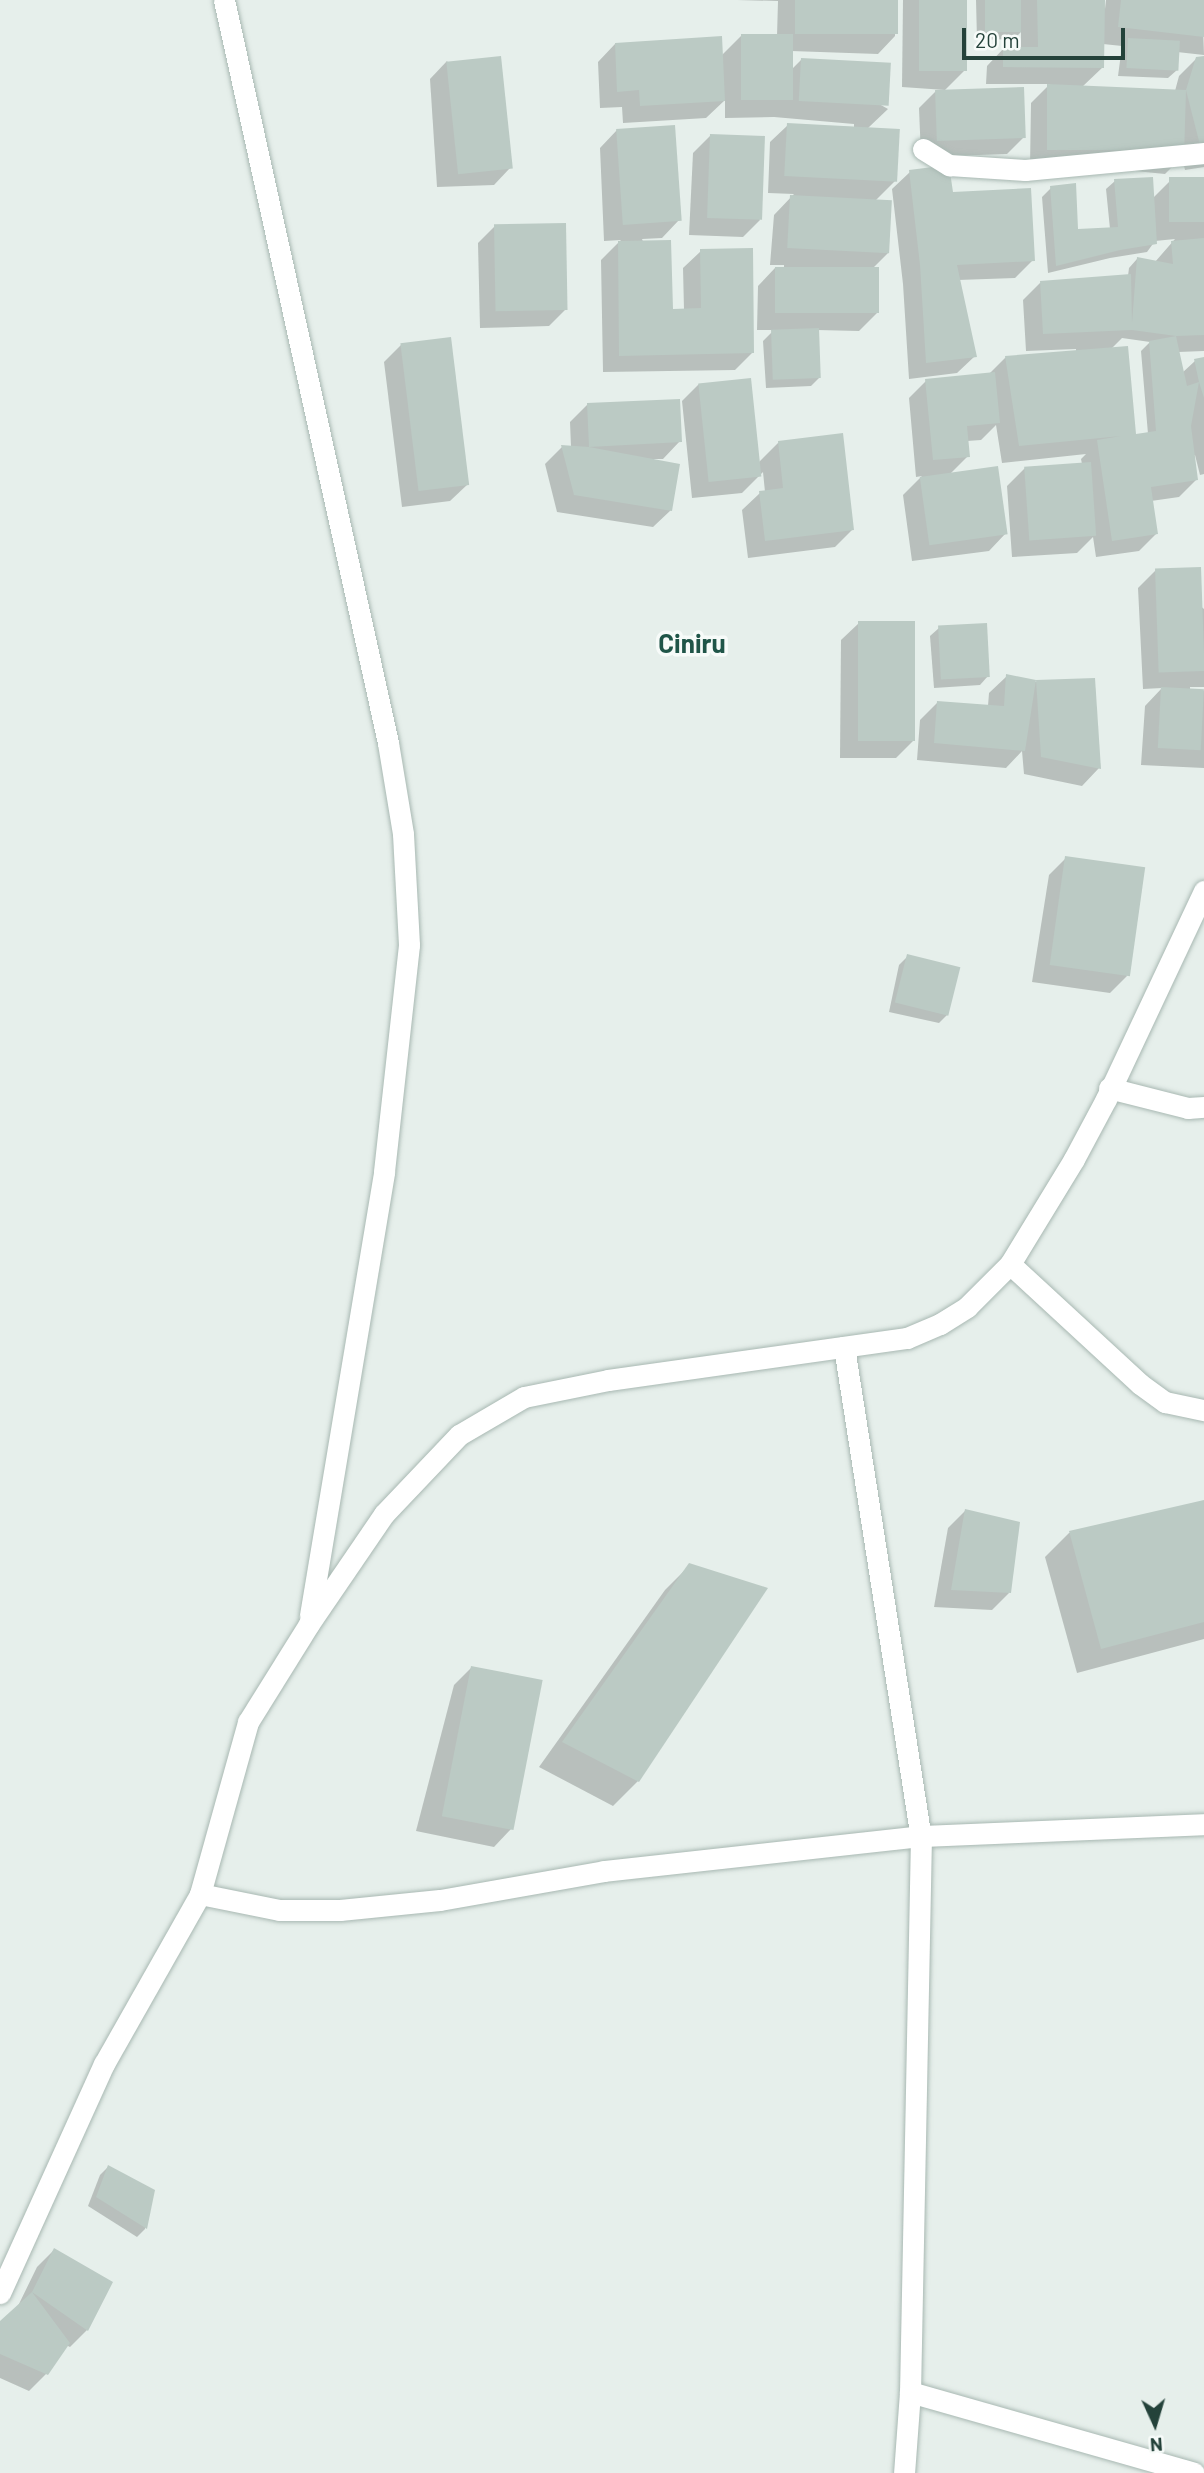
<!DOCTYPE html>
<html>
<head>
<meta charset="utf-8">
<style>
	body { margin:0 }
	#map { position:relative; width:1204px; height:2473px; overflow:hidden; background:#e6efeb; font-family:Barlow,sans-serif }
	div>[style] { position:absolute }
	[style*='--x'] { left:calc(var(--x)*1px); top:calc(var(--y)*1px); width:calc(var(--w)*1px); rotate:calc(var(--a)*1deg) }
	.shadow>* { inset:0; background:#0003 }
	.building>* { inset:0; background:#bbcac4; transform-origin:0 0 }
	.roads { filter:drop-shadow(0 0 2px #a8b8b2) drop-shadow(0 0 2px #a8b8b2) }
	.minor>* { height:21px; margin:-10.5px; padding:0 10.5px; transform-origin:10.5px; border-radius:10.5px; background:#fff }
	span { translate:-50% -50%; white-space:nowrap; text-align:center; line-height:1.15; -webkit-text-stroke:7px #f7fbf9; paint-order:stroke }
	.quarter-label { font-size:26px; color:#1f5548; font-weight:700 }
	.north { position:absolute; left:1120px; top:2389px; width:70px; height:70px; -webkit-text-stroke:5px #f7fbf9; paint-order:stroke; rotate:176deg; font-size:19px; font-weight:700; line-height:28px; text-align:center; color:#24423a }
	.north::after { content:''; display:block; margin:auto; width:24px; height:32px; background:#24423a; clip-path:polygon(50% 0,100% 100%,50% 72%,0 100%) }
	.scale { position:absolute; left:962px; top:28px; width:163px; height:32px; box-sizing:border-box; border:4px solid #24423a; border-top:0; padding-left:9px; font-size:21px; line-height:24px; white-space:nowrap; color:#24423a; -webkit-text-stroke:5px #f7fbf9; paint-order:stroke }
</style>
</head>
<body>
<div id="map">
	<div class="shadow">
		<i style="clip-path:polygon(737px 0,896px 0,895px 36px,878px 54px,791px 51px,791px 70px,801px 60px,888px 109px,868px 128px,895px 181px,874px 202px,888px 253px,872px 269px,877px 313px,859px 331px,817px 330px,819px 378px,811px 386px,766px 388px,763px 341px,774px 330px,757px 330px,758px 286px,775px 268px,784px 268px,784px 265px,770px 265px,774px 215px,794px 194px,768px 193px,770px 142px,788px 125px,854px 127px,854px 124px,774px 117px,725px 118px,725px 100px,706px 118px,623px 123px,622px 107px,600px 108px,598px 62px,615px 44px,721px 56px,741px 36px,777px 36px,778px 1px)"></i>
		<i style="clip-path:polygon(903px 0,965px 0,965px 70px,945px 90px,902px 87px)"></i>
		<i style="clip-path:polygon(976px 0,1103px 0,1105px 9px,1106px 0,1202px 0,1204px 55px,1177px 52px,1177px 70px,1168px 78px,1118px 76px,1122px 46px,1103px 44px,1103px 67px,1082px 87px,1175px 91px,1179px 76px,1197px 58px,1204px 58px,1204px 167px,1185px 170px,1182px 157px,1165px 174px,1096px 167px,1030px 166px,1031px 103px,1050px 84px,986px 84px,987px 66px,1004px 48px,1021px 49px,1021px 32px,1014px 39px,977px 40px)"></i>
		<i style="clip-path:polygon(447px 61px,511px 167px,494px 185px,437px 187px,430px 79px)"></i>
		<i style="clip-path:polygon(936px 91px,1024px 137px,1007px 154px,921px 157px,919px 108px)"></i>
		<i style="clip-path:polygon(617px 130px,679px 220px,662px 238px,642px 239px,671px 311px,684px 310px,683px 268px,701px 251px,752px 353px,735px 370px,603px 372px,601px 260px,621px 240px,604px 241px,600px 148px)"></i>
		<i style="clip-path:polygon(710px 136px,760px 220px,743px 237px,689px 235px,693px 153px)"></i>
		<i style="clip-path:polygon(910px 172px,1033px 260px,1015px 278px,958px 280px,975px 356px,957px 373px,909px 379px,903px 284px,892px 189px)"></i>
		<i style="clip-path:polygon(evenodd,1204px 178px,1204px 351px,1178px 352px,1182px 373px,1195px 361px,1204px 359px,1204px 474px,1200px 475px,1195px 455px,1193px 456px,1196px 480px,1179px 497px,1151px 501px,1156px 534px,1139px 551px,1096px 557px,1093px 537px,1077px 553px,1012px 557px,1007px 486px,1025px 468px,1082px 464px,1081px 459px,1086px 454px,1002px 463px,996px 425px,981px 440px,967px 441px,968px 456px,950px 474px,1006px 533px,989px 551px,912px 561px,903px 495px,922px 476px,916px 477px,909px 398px,926px 381px,988px 375px,1006px 357px,1076px 352px,1076px 349px,1026px 351px,1023px 300px,1040px 283px,1128px 276px,1129px 268px,1137px 259px,1155px 262px,1175px 239px,1155px 241px,1147px 252px,1110px 258px,1048px 273px,1042px 197px,1051px 188px,1076px 231px,1110px 229px,1106px 189px,1115px 181px,1153px 198px,1170px 181px,1204px 178px,1122px 338px,1150px 342px,1141px 351px,1148px 434px,1135px 436px,1111px 349px,1122px 338px)"></i>
		<i style="clip-path:polygon(495px 226px,566px 309px,549px 326px,480px 328px,478px 243px)"></i>
		<i style="clip-path:polygon(401px 345px,468px 484px,450px 501px,402px 507px,384px 362px)"></i>
		<i style="clip-path:polygon(699px 384px,758px 463px,779px 442px,852px 530px,835px 547px,748px 558px,742px 510px,760px 493px,765px 492px,763px 472px,742px 493px,692px 498px,682px 401px)"></i>
		<i style="clip-path:polygon(588px 404px,680px 441px,663px 459px,654px 459px,671px 510px,653px 527px,557px 512px,545px 464px,562px 447px,571px 447px,570px 422px)"></i>
		<i style="clip-path:polygon(1156px 570px,1204px 609px,1204px 687px,1190px 687px,1190px 690px,1204px 691px,1204px 768px,1141px 765px,1145px 706px,1162px 688px,1143px 689px,1138px 588px)"></i>
		<i style="clip-path:polygon(859px 623px,913px 741px,896px 758px,840px 758px,841px 640px)"></i>
		<i style="clip-path:polygon(939px 628px,988px 676px,980px 685px,934px 688px,930px 636px)"></i>
		<i style="clip-path:polygon(1007px 676px,1036px 682px,1093px 680px,1099px 768px,1082px 786px,1024px 774px,1022px 751px,1006px 768px,917px 760px,920px 720px,938px 702px,988px 706px,989px 693px)"></i>
		<i style="clip-path:polygon(1066px 858px,1127px 976px,1110px 993px,1032px 982px,1049px 875px)"></i>
		<i style="clip-path:polygon(908px 956px,948px 1014px,939px 1023px,889px 1012px,899px 965px)"></i>
		<i style="clip-path:polygon(1204px 1502px,1204px 1639px,1077px 1673px,1045px 1557px,1069px 1533px)"></i>
		<i style="clip-path:polygon(965px 1511px,1009px 1593px,992px 1610px,934px 1607px,948px 1528px)"></i>
		<i style="clip-path:polygon(690px 1565px,638px 1781px,613px 1806px,539px 1767px,665px 1590px)"></i>
		<i style="clip-path:polygon(471px 1668px,511px 1829px,494px 1847px,416px 1831px,454px 1685px)"></i>
		<i style="clip-path:polygon(108px 2167px,153px 2191px,145px 2229px,137px 2237px,88px 2206px,100px 2175px)"></i>
		<i style="clip-path:polygon(54px 2250px,111px 2283px,87px 2330px,70px 2347px,66px 2345px,47px 2373px,29px 2391px,0 2378px,0 2323px,17px 2308px,37px 2267px)"></i>
	</div>
	<div class="building">
		<i style="left:795px;top:0;width:103px;height:34px"></i>
		<i style="left:919px;top:0;width:48px;height:71px"></i>
		<i style="left:985px;top:0;width:36px;height:32px"></i>
		<i style="clip-path:polygon(1037px 0,1105px 0,1104px 68px,1003px 67px,1003px 47px,1038px 47px)"></i>
		<i style="clip-path:polygon(1121px 0,1204px 0,1204px 37px,1118px 27px)"></i>
		<i style="left:793px;top:34px;width:66px;height:52px;rotate:90deg"></i>
		<i style="clip-path:polygon(722px 36px,725px 101px,640px 106px,639px 90px,617px 92px,615px 43px)"></i>
		<i style="left:1128px;top:38px;width:52px;height:30px;rotate:3deg"></i>
		<i style="left:501px;top:56px;width:113px;height:55px;rotate:84deg"></i>
		<i style="clip-path:polygon(1204px 56px,1204px 157px,1203px 157px,1186px 90px,1196px 57px)"></i>
		<i style="left:801px;top:58px;width:90px;height:43px;rotate:3deg"></i>
		<i style="clip-path:polygon(1047px 84px,1186px 90px,1184px 157px,1114px 150px,1047px 150px)"></i>
		<i style="left:1024px;top:87px;width:51px;height:89px;rotate:88deg"></i>
		<i style="left:787px;top:123px;width:113px;height:53px;rotate:3deg"></i>
		<i style="left:675px;top:125px;width:96px;height:59px;rotate:86deg"></i>
		<i style="left:710px;top:134px;width:55px;height:84px;rotate:2deg"></i>
		<i style="clip-path:polygon(949px 165px,953px 192px,1031px 188px,1035px 261px,957px 265px,977px 357px,926px 363px,920px 265px,909px 170px)"></i>
		<i style="clip-path:polygon(1153px 177px,1157px 244px,1120px 250px,1056px 266px,1050px 186px,1076px 183px,1078px 229px,1118px 227px,1114px 179px)"></i>
		<i style="left:1204px;top:177px;width:45px;height:35px;rotate:90deg"></i>
		<i style="left:790px;top:195px;width:102px;height:53px;rotate:3deg"></i>
		<i style="left:566px;top:223px;width:87px;height:72px;rotate:89deg"></i>
		<i style="clip-path:polygon(1204px 238px,1204px 335px,1176px 336px,1132px 330px,1043px 334px,1040px 281px,1131px 274px,1132px 323px,1137px 257px,1173px 264px,1171px 241px)"></i>
		<i style="clip-path:polygon(671px 240px,673px 309px,701px 308px,700px 249px,753px 248px,754px 353px,619px 356px,618px 241px)"></i>
		<i style="left:775px;top:267px;width:104px;height:46px"></i>
		<i style="left:819px;top:328px;width:50px;height:48px;rotate:88deg"></i>
		<i style="clip-path:polygon(1176px 336px,1187px 386px,1199px 382px,1194px 359px,1204px 357px,1204px 398px,1199px 382px,1191px 426px,1198px 480px,1151px 487px,1158px 534px,1112px 541px,1097px 440px,1121px 436px,1019px 446px,1005px 356px,1128px 346px,1136px 434px,1156px 431px,1149px 341px)"></i>
		<i style="left:451px;top:337px;width:149px;height:51px;rotate:83deg"></i>
		<i style="clip-path:polygon(995px 372px,1000px 423px,967px 426px,970px 457px,933px 460px,925px 379px)"></i>
		<i style="left:751px;top:378px;width:99px;height:53px;rotate:84deg"></i>
		<i style="clip-path:polygon(680px 399px,682px 442px,589px 447px,680px 464px,672px 511px,574px 495px,561px 445px,589px 447px,587px 403px)"></i>
		<i style="clip-path:polygon(843px 433px,854px 530px,765px 541px,759px 491px,783px 488px,778px 441px)"></i>
		<i style="left:1091px;top:462px;width:74px;height:67px;rotate:86deg"></i>
		<i style="left:998px;top:466px;width:69px;height:79px;rotate:82deg"></i>
		<i style="left:1201px;top:567px;width:104px;height:46px;rotate:88deg"></i>
		<i style="left:858px;top:621px;width:57px;height:120px"></i>
		<i style="left:987px;top:623px;width:54px;height:49px;rotate:87deg"></i>
		<i style="clip-path:polygon(1006px 674px,1036px 680px,1025px 751px,934px 743px,937px 701px,1004px 706px)"></i>
		<i style="clip-path:polygon(1095px 678px,1101px 769px,1041px 757px,1036px 680px)"></i>
		<i style="left:1161px;top:687px;width:43px;height:61px;rotate:3deg"></i>
		<i style="left:1065px;top:856px;width:81px;height:110px;rotate:8deg"></i>
		<i style="left:907px;top:954px;width:55px;height:50px;rotate:14deg"></i>
		<i style="clip-path:polygon(1204px 1500px,1204px 1622px,1101px 1649px,1069px 1531px)"></i>
		<i style="clip-path:polygon(965px 1509px,1020px 1522px,1011px 1593px,951px 1590px)"></i>
		<i style="clip-path:polygon(689px 1563px,768px 1588px,639px 1782px,562px 1742px)"></i>
		<i style="left:471px;top:1666px;width:73px;height:153px;rotate:11deg"></i>
		<i style="clip-path:polygon(108px 2165px,155px 2190px,147px 2229px,96px 2197px)"></i>
		<i style="clip-path:polygon(54px 2248px,113px 2282px,88px 2331px,32px 2292px,70px 2343px,48px 2375px,0 2354px,0 2321px,32px 2292px)"></i>
	</div>
	<div class="roads">
		<div class="minor">
			<i style="--x:224;--y:0;--w:761;--a:77.55"></i>
			<i style="--x:388;--y:743;--w:92;--a:80.6"></i>
			<i style="--x:403;--y:834;--w:111;--a:86.9"></i>
			<i style="--x:409;--y:945;--w:229;--a:96.3"></i>
			<i style="--x:384;--y:1173;--w:449;--a:99.5"></i>
			<i style="--x:923;--y:149;--w:31;--a:32"></i>
			<i style="--x:949;--y:165;--w:76;--a:3.8"></i>
			<i style="--x:1025;--y:170;--w:180;--a:-5.4"></i>
			<i style="--x:1109;--y:1088;--w:81;--a:14.2"></i>
			<i style="--x:1188;--y:1108;--w:16;--a:-4"></i>
			<i style="--x:1010;--y:1264;--w:177;--a:42.7"></i>
			<i style="--x:1140;--y:1384;--w:31;--a:36"></i>
			<i style="--x:1165;--y:1402;--w:40;--a:12"></i>
			<i style="--x:844;--y:1347;--w:495;--a:81.1"></i>
			<i style="--x:921;--y:1836;--w:556;--a:91.13"></i>
			<i style="--x:910;--y:2392;--w:81;--a:94.2"></i>
			<i style="--x:200;--y:1894;--w:81;--a:11.4"></i>
			<i style="--x:279;--y:1910;--w:61;--a:0"></i>
			<i style="--x:340;--y:1910;--w:100;--a:-5.7"></i>
			<i style="--x:440;--y:1900;--w:167;--a:-10"></i>
			<i style="--x:604;--y:1871;--w:319;--a:-6.3"></i>
			<i style="--x:921;--y:1836;--w:283;--a:-2.4"></i>
			<i style="--x:0;--y:2293;--w:252;--a:-65.6"></i>
			<i style="--x:104;--y:2064;--w:195;--a:-60.5"></i>
			<i style="--x:200;--y:1894;--w:179;--a:-74.4"></i>
			<i style="--x:248;--y:1722;--w:115;--a:-58.1"></i>
			<i style="--x:309;--y:1624;--w:133;--a:-55.7"></i>
			<i style="--x:384;--y:1514;--w:109;--a:-46.5"></i>
			<i style="--x:459;--y:1435;--w:75;--a:-30.3"></i>
			<i style="--x:524;--y:1397;--w:86;--a:-11.4"></i>
			<i style="--x:608;--y:1380;--w:302;--a:-8"></i>
			<i style="--x:907;--y:1338;--w:36;--a:-23"></i>
			<i style="--x:940;--y:1324;--w:32;--a:-32"></i>
			<i style="--x:967;--y:1307;--w:61;--a:-45"></i>
			<i style="--x:1010;--y:1264;--w:123;--a:-58.6"></i>
			<i style="--x:1074;--y:1159;--w:68;--a:-61.9"></i>
			<i style="--x:1106;--y:1099;--w:230;--a:-64.8"></i>
			<i style="--x:910;--y:2392;--w:295;--a:15.9"></i>
		</div>
	</div>
	<div class="quarter-label">
		<span style="left:692px;top:643px">Ciniru</span>
	</div>
	<div class="north">N</div>
	<div class="scale">20 m</div>
</div>
</body>
</html>
